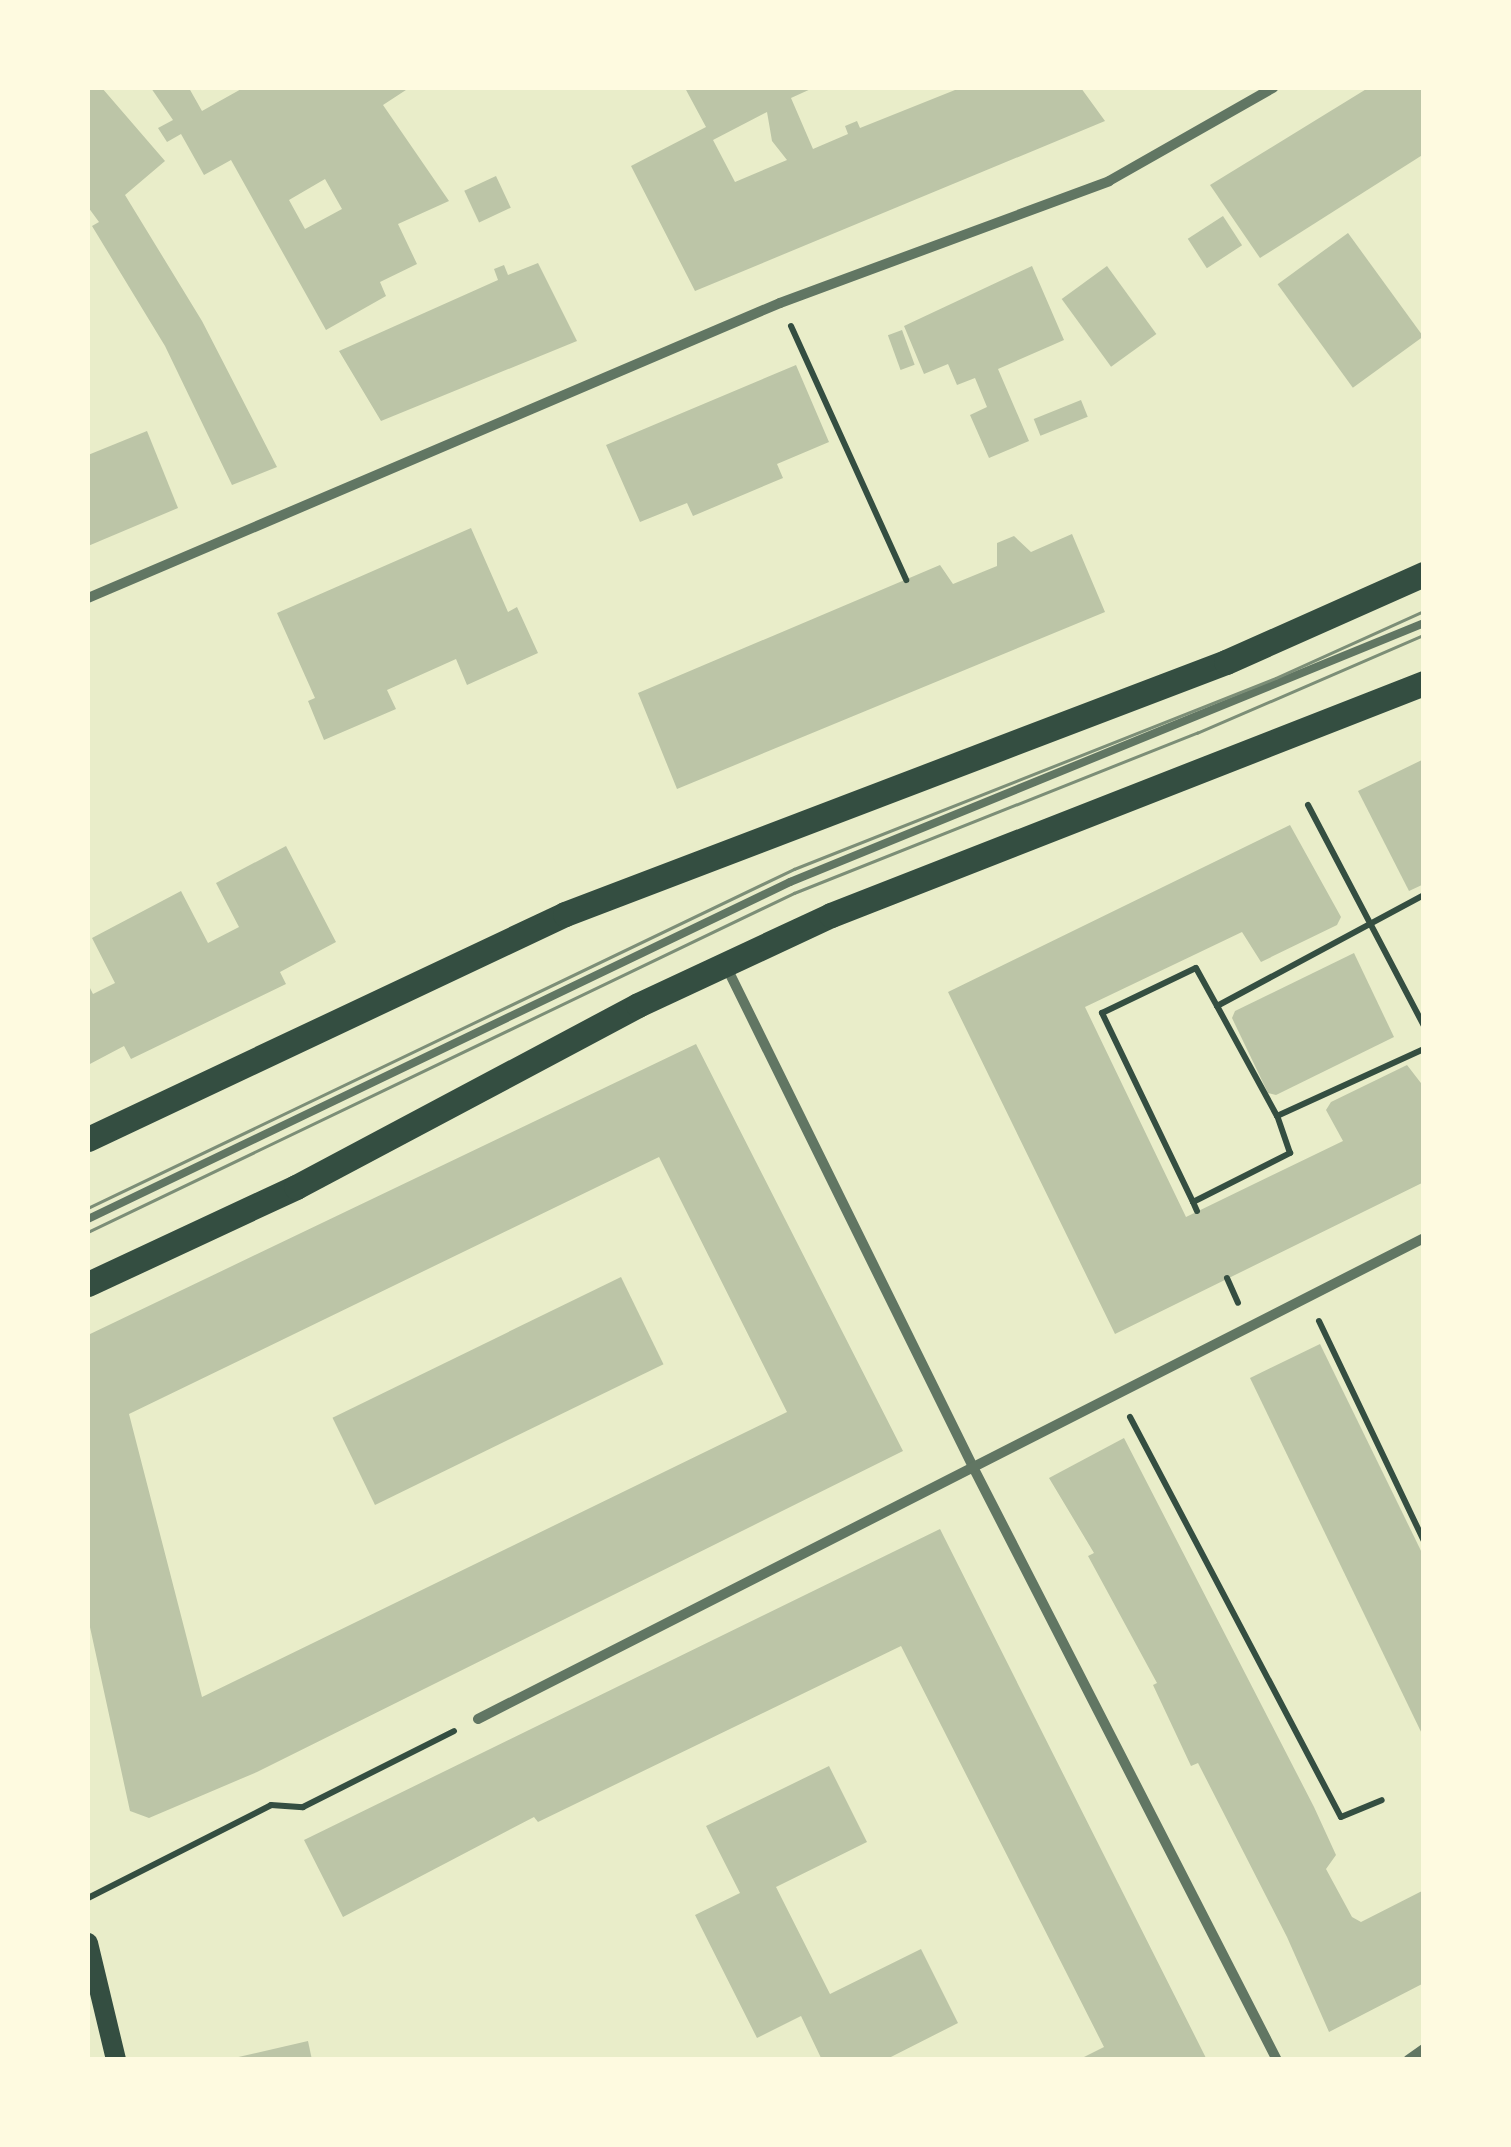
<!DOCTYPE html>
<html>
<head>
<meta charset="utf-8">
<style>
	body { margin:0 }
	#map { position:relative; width:1511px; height:2147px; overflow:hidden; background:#e9edc9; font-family:"Titillium Web",sans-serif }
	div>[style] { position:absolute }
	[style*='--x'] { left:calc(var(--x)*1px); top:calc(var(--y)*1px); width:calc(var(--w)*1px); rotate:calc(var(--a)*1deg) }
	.building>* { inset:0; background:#bcc5a7; transform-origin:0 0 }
	.path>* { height:6px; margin:-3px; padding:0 3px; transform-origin:3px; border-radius:3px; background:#344e41 }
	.service>* { height:8px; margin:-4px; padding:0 4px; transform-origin:4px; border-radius:4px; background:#617663 }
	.minor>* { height:10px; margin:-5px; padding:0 5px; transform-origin:5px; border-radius:5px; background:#617663 }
	.secondary>* { height:20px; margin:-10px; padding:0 10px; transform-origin:10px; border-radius:10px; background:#344e41 }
	.primary>* { height:25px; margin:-12.5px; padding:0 12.5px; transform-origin:12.5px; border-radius:12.5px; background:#344e41 }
	.tram>* { height:2.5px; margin:-1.25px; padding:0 1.25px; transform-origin:1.25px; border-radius:1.25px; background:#7c8e77 }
	span { translate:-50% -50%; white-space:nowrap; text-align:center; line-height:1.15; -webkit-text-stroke:10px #fefae0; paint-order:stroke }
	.frame { position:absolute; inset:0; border:90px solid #fefae0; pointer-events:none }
</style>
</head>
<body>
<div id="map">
	<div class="building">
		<i style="clip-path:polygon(88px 88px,102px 88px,165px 161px,125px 195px,202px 321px,277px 467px,232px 485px,165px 346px,92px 226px,99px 222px,88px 207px)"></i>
		<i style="clip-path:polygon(evenodd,151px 88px,189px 88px,202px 111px,243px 88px,409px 88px,383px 105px,449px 201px,398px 224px,417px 264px,380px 282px,386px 296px,326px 330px,231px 160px,204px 175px,181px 134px,167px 142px,158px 128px,173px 120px,151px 88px,325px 179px,342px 209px,305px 229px,289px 200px,325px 179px)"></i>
		<i style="clip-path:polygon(evenodd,685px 88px,813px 88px,791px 98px,813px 149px,848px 134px,845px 126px,857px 121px,860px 128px,960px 88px,1081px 88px,1105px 121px,695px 291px,631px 166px,706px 127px,685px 88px,767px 112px,772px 141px,787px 160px,735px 182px,713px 140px,767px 112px)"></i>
		<i style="clip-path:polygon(1368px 88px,1424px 88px,1424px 154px,1260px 258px,1210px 185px)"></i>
		<i style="left:496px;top:176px;width:35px;height:35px;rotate:65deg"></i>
		<i style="left:1223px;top:216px;width:35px;height:42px;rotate:57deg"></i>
		<i style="left:1348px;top:233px;width:128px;height:87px;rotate:54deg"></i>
		<i style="clip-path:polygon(538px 263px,577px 341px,381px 421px,339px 351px,498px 280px,494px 269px,504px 265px,508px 275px)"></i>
		<i style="clip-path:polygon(1032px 266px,1064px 340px,998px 369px,1029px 441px,989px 458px,970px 415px,987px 407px,975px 378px,957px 385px,948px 364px,924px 374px,904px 326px)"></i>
		<i style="left:1107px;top:266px;width:84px;height:56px;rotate:54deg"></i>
		<i style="left:902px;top:330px;width:37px;height:15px;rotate:70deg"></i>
		<i style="clip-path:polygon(796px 365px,829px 442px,777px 464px,783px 478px,693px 516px,687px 503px,640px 522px,606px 445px)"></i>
		<i style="left:1081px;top:400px;width:18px;height:51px;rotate:68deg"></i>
		<i style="clip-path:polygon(147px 431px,178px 508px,88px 546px,88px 455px)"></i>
		<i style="clip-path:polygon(471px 528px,508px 612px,517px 607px,538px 653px,467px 685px,456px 659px,387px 690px,396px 709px,324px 740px,308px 701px,315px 698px,277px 613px)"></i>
		<i style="clip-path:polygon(1072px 534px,1105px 612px,677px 789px,638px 693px,940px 565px,953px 584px,997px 566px,997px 543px,1014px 536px,1031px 552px)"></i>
		<i style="clip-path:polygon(1424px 759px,1424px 884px,1409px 891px,1358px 791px)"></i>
		<i style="clip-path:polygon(1290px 825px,1341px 917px,1337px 925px,1261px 962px,1242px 932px,1085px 1007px,1186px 1217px,1343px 1141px,1326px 1110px,1331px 1102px,1407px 1065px,1424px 1087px,1424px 1182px,1115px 1334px,948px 992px)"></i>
		<i style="clip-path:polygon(286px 846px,336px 942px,280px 972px,286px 984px,131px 1059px,124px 1046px,88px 1065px,88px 984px,93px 994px,115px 983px,92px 938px,181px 891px,208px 943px,239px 927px,216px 883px)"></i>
		<i style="clip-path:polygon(1354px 953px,1394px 1037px,1276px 1095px,1268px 1093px,1232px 1018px,1235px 1011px)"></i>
		<i style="clip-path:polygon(evenodd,696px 1044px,903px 1451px,257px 1772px,149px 1818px,130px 1811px,88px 1618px,88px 1335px,696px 1044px,659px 1157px,787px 1412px,202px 1697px,129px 1414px,659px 1157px)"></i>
		<i style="left:621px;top:1277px;width:97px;height:321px;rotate:64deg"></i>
		<i style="clip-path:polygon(1320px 1344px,1424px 1557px,1424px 1738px,1250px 1378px)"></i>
		<i style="clip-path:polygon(1124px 1438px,1314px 1807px,1336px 1855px,1326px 1869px,1352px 1917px,1361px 1922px,1424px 1890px,1424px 1983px,1329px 2032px,1287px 1937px,1198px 1763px,1191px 1766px,1153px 1685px,1157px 1683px,1088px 1556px,1094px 1553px,1049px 1478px)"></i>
		<i style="clip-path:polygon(940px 1529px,1207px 2060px,1078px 2060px,1104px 2047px,901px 1646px,538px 1822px,534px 1817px,343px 1917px,304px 1840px)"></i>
		<i style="clip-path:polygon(829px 1766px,867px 1842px,776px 1887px,830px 1994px,921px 1949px,958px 2023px,885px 2060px,822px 2060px,801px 2016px,757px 2038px,695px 1915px,740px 1893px,706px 1826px)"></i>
		<i style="clip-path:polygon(308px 2041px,312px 2060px,234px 2060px,234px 2058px)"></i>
	</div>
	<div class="path">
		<i style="--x:791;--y:326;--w:279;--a:65.6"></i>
		<i style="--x:1308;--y:805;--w:250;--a:62.3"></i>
		<i style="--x:1277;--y:1116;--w:125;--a:-118.6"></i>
		<i style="--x:1217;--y:1006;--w:235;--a:-28.2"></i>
		<i style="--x:1193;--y:1202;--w:210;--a:-115.7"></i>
		<i style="--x:1102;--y:1013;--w:104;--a:-25.6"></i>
		<i style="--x:1196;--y:968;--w:43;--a:61.1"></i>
		<i style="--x:1197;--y:1211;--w:10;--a:-114"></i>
		<i style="--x:1193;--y:1202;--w:109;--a:-26.8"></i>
		<i style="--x:1290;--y:1153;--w:39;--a:-109"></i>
		<i style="--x:1277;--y:1116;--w:162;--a:-24.5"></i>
		<i style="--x:1227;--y:1278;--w:27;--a:66"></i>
		<i style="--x:1319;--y:1321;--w:244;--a:64.5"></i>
		<i style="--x:1130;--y:1417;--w:452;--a:62.2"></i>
		<i style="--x:1341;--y:1817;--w:44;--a:-22.5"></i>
		<i style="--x:88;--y:1898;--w:205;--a:-26.9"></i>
		<i style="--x:271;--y:1805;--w:32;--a:4"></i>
		<i style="--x:303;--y:1807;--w:169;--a:-26.7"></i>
	</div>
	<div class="service">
		<i style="--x:88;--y:1219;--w:779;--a:-25.64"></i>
		<i style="--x:790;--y:882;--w:685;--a:-22.22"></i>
	</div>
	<div class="minor">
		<i style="--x:88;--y:598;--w:752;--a:-23.09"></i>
		<i style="--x:780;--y:303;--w:351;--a:-20.3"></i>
		<i style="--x:1109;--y:181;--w:189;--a:-29.6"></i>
		<i style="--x:725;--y:964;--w:561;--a:63.75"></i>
		<i style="--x:973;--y:1467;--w:666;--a:62.86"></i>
		<i style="--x:478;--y:1719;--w:1061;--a:-26.95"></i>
		<i style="--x:1408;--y:2060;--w:19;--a:-35"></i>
	</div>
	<div class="secondary">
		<i style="--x:88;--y:1943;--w:120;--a:76.5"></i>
	</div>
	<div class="primary">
		<i style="--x:88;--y:1139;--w:527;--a:-25.25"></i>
		<i style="--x:565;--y:914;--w:707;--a:-20.87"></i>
		<i style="--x:1226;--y:662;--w:217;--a:-24"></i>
		<i style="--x:88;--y:1284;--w:230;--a:-25"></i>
		<i style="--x:296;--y:1187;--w:387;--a:-28"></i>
		<i style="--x:638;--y:1005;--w:213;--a:-25"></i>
		<i style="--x:831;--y:915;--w:637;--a:-21.37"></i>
	</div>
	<div class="tram">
		<i style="--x:88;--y:1208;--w:783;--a:-25.65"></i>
		<i style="--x:794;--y:869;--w:518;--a:-21.62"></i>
		<i style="--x:1276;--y:678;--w:162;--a:-24.4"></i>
		<i style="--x:88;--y:1232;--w:783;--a:-25.65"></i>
		<i style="--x:794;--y:893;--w:434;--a:-21.7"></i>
		<i style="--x:1197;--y:733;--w:247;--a:-23.4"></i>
	</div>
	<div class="frame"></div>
</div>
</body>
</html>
